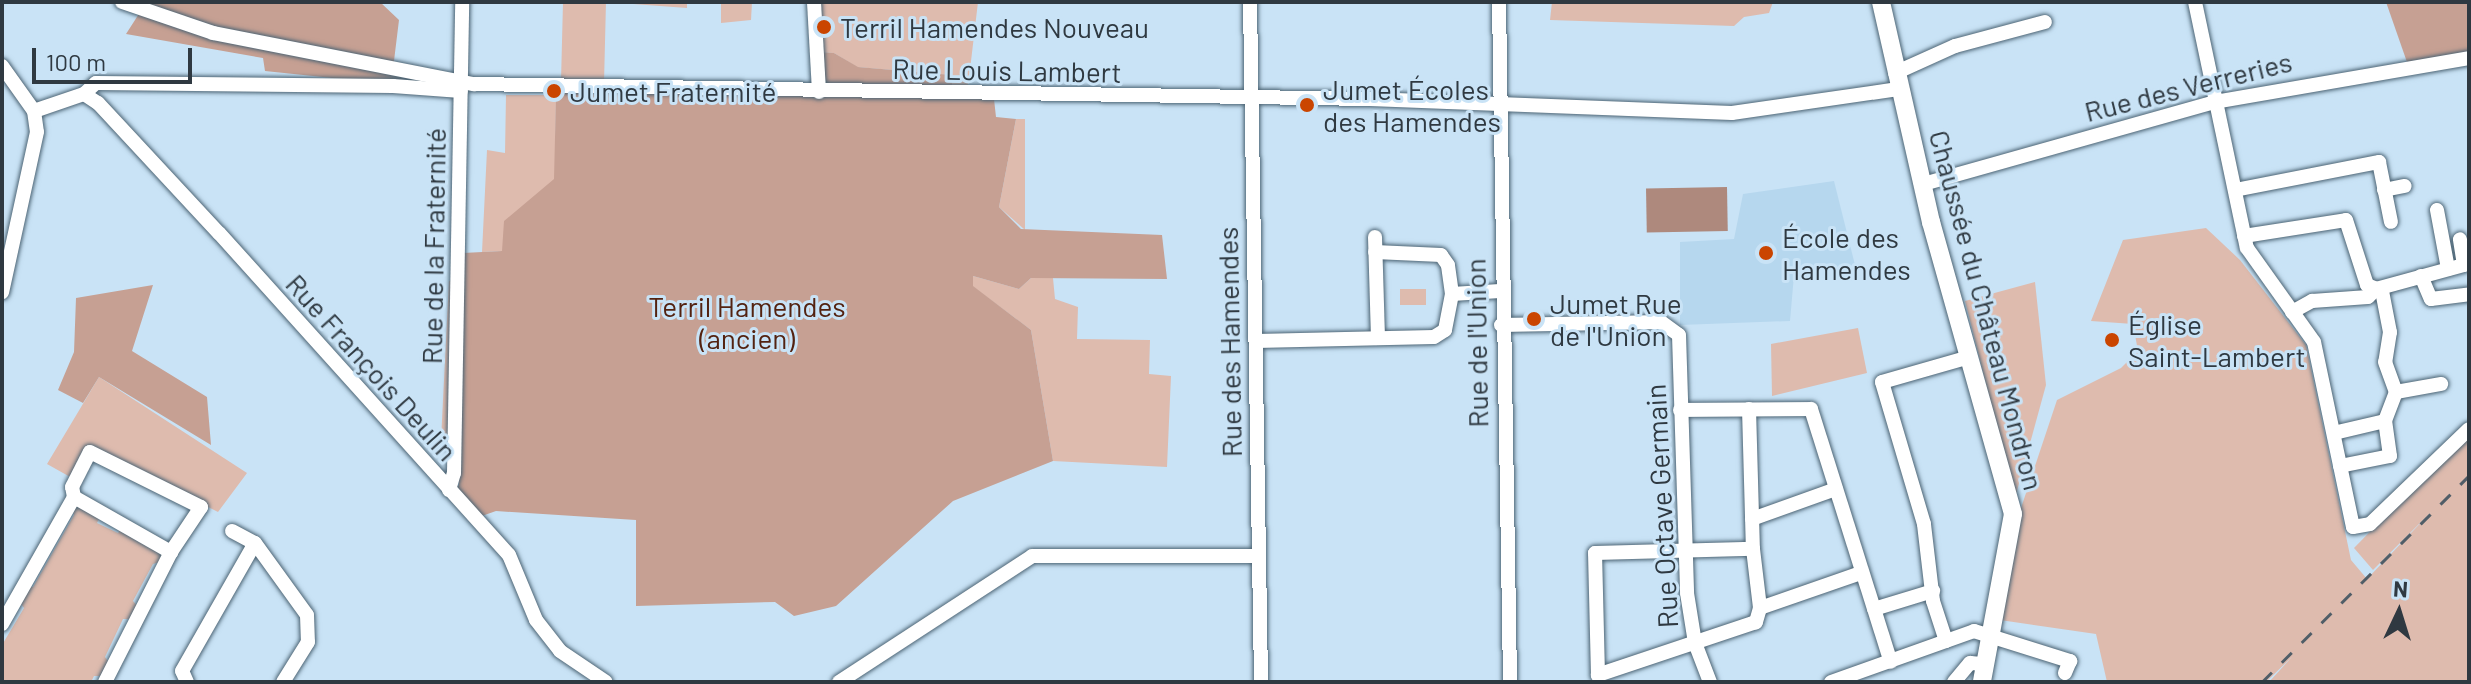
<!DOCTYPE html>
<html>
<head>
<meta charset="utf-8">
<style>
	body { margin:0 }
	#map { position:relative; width:2471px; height:684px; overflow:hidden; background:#c9e3f6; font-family:Barlow,sans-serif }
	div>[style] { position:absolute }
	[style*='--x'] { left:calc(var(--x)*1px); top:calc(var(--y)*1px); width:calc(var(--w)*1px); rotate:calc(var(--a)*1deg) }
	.built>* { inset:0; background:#b6d7ee }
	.green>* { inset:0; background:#debbae; transform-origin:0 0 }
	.forest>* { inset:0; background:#c6a093 }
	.water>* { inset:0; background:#ae897d; transform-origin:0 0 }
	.roads { filter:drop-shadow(0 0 2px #4c6474) drop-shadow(0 0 2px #4c6474) }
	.minor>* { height:14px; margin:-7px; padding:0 7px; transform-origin:7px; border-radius:7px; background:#fff }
	.major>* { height:18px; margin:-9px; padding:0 9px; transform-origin:9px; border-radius:9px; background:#fff }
	.rail>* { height:3px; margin-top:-1.5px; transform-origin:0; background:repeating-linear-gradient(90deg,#505d67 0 14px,transparent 0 28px) }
	.dots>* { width:22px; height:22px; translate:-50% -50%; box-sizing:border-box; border:4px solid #c9e3f6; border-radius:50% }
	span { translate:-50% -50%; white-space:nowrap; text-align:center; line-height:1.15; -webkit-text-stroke:6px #c9e3f6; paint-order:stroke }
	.poi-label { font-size:28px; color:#2f3941 }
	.left { translate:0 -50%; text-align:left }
	.street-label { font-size:28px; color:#2f3941 }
	.park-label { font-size:28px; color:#532210 }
	.frame { position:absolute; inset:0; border:4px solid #2f3941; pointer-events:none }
	.north { position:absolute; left:2359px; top:572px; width:80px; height:80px; -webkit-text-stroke:6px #c9e3f6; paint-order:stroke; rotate:4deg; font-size:22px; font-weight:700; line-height:32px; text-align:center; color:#2f3941 }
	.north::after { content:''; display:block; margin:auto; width:28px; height:36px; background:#2f3941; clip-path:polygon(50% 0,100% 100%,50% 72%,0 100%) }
	.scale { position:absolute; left:32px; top:48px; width:160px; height:36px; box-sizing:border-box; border:4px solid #2f3941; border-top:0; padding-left:10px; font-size:24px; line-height:28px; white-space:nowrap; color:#2f3941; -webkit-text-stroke:6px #c9e3f6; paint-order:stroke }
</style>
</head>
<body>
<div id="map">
	<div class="built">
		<i style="clip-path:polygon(1834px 181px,1855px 265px,1794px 275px,1790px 321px,1680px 325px,1680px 242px,1734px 239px,1743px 194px)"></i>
	</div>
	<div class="green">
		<i style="clip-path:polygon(563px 2px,687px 2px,687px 8px,606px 2px,604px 83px,561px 81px)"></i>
		<i style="clip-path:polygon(721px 2px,752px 2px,751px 20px,721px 23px)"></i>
		<i style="clip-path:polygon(810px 2px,978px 2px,967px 95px,952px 98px,951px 75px,857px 67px,834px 53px,813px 52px)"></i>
		<i style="clip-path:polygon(1552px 2px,1773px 2px,1769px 13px,1744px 17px,1734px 26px,1550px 20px)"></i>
		<i style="clip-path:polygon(506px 95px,556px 95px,555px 180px,502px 251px,482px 252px,487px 150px,505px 153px)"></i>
		<i style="clip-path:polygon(1016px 119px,1025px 119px,1025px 230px,999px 207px)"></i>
		<i style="clip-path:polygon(2206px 228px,2240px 260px,2306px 345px,2351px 560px,2367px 579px,2432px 511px,2373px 570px,2354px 548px,2469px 431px,2469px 682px,2269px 682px,2292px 657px,2266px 682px,2107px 682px,2096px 634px,2000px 620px,2021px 508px,2057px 400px,2121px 368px,2138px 351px,2133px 324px,2091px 321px,2123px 240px)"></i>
		<i style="clip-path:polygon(973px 276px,1019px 289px,1031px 278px,1053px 278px,1055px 299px,1078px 307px,1077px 339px,1150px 340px,1149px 374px,1171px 376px,1167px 467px,1053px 461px,1031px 330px,972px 286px)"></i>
		<i style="clip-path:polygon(449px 281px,462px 282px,449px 441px,441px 440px)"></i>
		<i style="clip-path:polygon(2035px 282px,2046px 385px,2015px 498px,1965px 301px)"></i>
		<i style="left:1400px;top:289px;width:26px;height:16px"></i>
		<i style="clip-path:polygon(1858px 328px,1867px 373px,1772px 396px,1771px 344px)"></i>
		<i style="clip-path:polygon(99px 377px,247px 473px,218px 512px,90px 447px,72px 478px,47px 464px)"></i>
		<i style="clip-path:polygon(70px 503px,101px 515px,97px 523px,118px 533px,124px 524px,163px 553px,160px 562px,153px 564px,133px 601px,141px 610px,137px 619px,123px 619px,105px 657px,112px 667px,108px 676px,94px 676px,91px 682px,2px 682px,2px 645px,24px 608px,17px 598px,24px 586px,33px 587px,74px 515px)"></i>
	</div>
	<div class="forest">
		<i style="clip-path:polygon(136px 2px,380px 2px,399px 20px,393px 69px,457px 91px,265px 71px,263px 58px,126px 34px,144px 6px)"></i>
		<i style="clip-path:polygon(2386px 2px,2469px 2px,2469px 55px,2408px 65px)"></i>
		<i style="clip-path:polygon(819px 52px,834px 53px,858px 67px,952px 75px,952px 98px,994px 99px,996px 117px,1016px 119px,999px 207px,1021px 229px,1162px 235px,1167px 279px,1031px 278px,1019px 289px,973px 276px,973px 286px,1031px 330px,1053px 461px,953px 501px,836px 606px,794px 616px,775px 602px,636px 606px,636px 520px,496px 511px,479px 517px,453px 491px,459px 485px,463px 253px,502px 251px,504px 221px,554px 179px,556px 95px,562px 91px,831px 96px,822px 81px)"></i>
		<i style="clip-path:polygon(153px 285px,132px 351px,207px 397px,211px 445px,99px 377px,83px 403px,58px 390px,74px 352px,76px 298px)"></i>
	</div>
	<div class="water">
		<i style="left:1727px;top:187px;width:44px;height:81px;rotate:89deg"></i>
	</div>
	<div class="roads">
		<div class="minor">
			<i style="--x:122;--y:2;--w:96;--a:18.8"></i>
			<i style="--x:213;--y:33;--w:266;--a:11.1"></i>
			<i style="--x:474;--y:84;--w:896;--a:0.96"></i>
			<i style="--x:1370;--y:99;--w:362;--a:2.2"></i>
			<i style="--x:1732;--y:113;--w:168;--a:-8.2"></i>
			<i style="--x:814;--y:2;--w:90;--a:86.8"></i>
			<i style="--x:1250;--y:2;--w:680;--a:89.07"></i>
			<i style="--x:1499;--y:2;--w:680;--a:89.07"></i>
			<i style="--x:2195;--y:2;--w:251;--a:78.1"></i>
			<i style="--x:2247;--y:248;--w:115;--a:54.5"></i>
			<i style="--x:2314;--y:342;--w:189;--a:78.1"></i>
			<i style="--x:2353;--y:527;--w:17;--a:-10"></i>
			<i style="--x:2370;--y:524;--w:137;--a:-43.8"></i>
			<i style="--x:2;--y:66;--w:55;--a:54.6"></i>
			<i style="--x:34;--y:111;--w:21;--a:82"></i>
			<i style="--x:37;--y:132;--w:164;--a:102.3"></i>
			<i style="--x:1895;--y:73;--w:66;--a:-24.2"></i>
			<i style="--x:1955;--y:46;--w:93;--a:-14.9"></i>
			<i style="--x:84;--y:94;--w:17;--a:33"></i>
			<i style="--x:98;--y:103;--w:178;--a:47.1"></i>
			<i style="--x:219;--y:233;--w:433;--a:48"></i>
			<i style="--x:509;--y:555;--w:70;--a:67.4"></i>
			<i style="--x:536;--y:620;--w:39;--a:52"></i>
			<i style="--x:560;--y:651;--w:55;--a:34"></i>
			<i style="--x:34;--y:111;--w:53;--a:-18.8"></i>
			<i style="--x:84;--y:94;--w:16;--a:-43"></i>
			<i style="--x:96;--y:83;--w:297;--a:0.6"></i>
			<i style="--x:393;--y:86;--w:68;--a:4.2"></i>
			<i style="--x:1923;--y:184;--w:303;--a:-15.7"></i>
			<i style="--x:2215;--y:102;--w:258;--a:-9.8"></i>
			<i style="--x:2235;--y:190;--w:147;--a:-11"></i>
			<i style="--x:2379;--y:162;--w:61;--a:78.7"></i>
			<i style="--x:2384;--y:190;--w:21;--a:-11"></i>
			<i style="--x:2437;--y:210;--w:60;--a:79.4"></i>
			<i style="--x:2244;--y:236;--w:103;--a:-8.9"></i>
			<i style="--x:2346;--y:220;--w:68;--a:72.1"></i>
			<i style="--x:2367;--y:285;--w:16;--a:22"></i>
			<i style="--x:2382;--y:291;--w:42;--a:79"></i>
			<i style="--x:2390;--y:332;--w:30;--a:99"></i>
			<i style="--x:2385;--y:362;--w:32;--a:70"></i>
			<i style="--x:2396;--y:392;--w:31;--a:111"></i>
			<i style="--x:2385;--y:421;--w:52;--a:166.8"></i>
			<i style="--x:1375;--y:237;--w:101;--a:88.3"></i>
			<i style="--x:2421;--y:276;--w:25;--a:67"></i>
			<i style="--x:2431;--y:299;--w:38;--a:-7"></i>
			<i style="--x:1452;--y:294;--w:48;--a:-3.6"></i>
			<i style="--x:2292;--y:312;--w:23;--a:-29"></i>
			<i style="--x:2312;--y:301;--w:56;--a:-4.1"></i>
			<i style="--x:2368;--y:297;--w:11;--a:-45"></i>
			<i style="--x:2376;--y:289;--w:91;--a:-15.3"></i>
			<i style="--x:2464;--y:265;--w:26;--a:-99"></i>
			<i style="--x:1501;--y:325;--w:160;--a:-1.1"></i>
			<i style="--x:1661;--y:322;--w:22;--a:36"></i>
			<i style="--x:1679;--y:335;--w:258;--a:88.2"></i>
			<i style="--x:1687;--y:593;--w:51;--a:80.9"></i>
			<i style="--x:1695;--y:643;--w:42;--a:69"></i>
			<i style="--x:1256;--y:341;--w:178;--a:-1.3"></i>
			<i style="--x:1434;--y:337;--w:13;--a:-32"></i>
			<i style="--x:1445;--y:330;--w:37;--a:-79"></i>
			<i style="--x:1452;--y:294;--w:29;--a:-98"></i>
			<i style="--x:1448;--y:265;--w:12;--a:-125"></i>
			<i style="--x:1441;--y:255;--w:66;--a:-177.4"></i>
			<i style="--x:2396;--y:392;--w:46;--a:-10.1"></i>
			<i style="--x:1749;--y:409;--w:140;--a:88.4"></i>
			<i style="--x:1753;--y:549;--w:59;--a:83.2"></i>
			<i style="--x:1760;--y:608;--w:15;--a:106"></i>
			<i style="--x:1756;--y:622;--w:167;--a:161.5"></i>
			<i style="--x:1598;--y:675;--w:122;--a:-91.4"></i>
			<i style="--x:1595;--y:553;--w:158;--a:-1.5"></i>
			<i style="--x:1680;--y:410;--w:131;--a:-0.4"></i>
			<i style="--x:1811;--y:409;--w:265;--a:72.5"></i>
			<i style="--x:2340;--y:466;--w:51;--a:-11.3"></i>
			<i style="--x:2390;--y:456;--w:35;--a:-98"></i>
			<i style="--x:449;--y:490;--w:18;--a:-74"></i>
			<i style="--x:454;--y:473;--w:471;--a:-89"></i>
			<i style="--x:74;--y:497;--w:10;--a:-101"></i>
			<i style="--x:72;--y:487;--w:39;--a:-63"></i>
			<i style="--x:90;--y:452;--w:124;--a:26.4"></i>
			<i style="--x:201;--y:507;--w:54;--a:123.7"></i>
			<i style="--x:171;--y:552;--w:146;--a:116.9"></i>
			<i style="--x:1752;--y:519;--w:89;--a:-19.7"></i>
			<i style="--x:232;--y:531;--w:26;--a:28"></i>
			<i style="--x:1760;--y:608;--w:107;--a:-19.1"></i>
			<i style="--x:1874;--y:609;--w:62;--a:-17"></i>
			<i style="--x:2;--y:624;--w:146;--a:-60.4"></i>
			<i style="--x:74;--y:497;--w:112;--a:29.6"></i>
			<i style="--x:1946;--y:641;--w:42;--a:-108"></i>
			<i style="--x:1933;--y:601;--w:78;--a:-96.7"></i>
			<i style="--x:1924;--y:524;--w:148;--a:-106.5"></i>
			<i style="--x:1882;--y:382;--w:91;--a:-16"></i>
			<i style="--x:187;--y:682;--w:12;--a:-114"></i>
			<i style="--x:182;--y:671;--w:147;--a:-60.3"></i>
			<i style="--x:255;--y:543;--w:89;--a:54.2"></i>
			<i style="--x:307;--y:615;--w:27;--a:88"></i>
			<i style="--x:308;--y:642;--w:47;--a:122"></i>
			<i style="--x:839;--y:682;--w:230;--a:-33.1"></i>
			<i style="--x:1032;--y:556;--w:227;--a:0"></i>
			<i style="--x:1831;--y:682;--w:152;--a:-19.6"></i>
			<i style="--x:1974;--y:631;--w:101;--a:17.4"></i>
			<i style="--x:2070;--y:661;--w:13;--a:113"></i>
			<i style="--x:1954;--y:682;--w:25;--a:-50"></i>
			<i style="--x:1970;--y:663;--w:16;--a:4"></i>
		</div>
		<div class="major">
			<i style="--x:1881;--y:2;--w:226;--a:77.2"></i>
			<i style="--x:1931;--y:222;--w:303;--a:74.3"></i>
			<i style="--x:2013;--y:514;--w:171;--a:100.5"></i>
		</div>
	</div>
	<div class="rail">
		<i style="--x:2262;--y:682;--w:292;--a:-44.9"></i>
	</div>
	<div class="dots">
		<i style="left:824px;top:27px;background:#ca4500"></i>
		<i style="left:554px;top:91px;background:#ca4500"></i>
		<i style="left:1307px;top:105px;background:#ca4500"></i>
		<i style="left:1766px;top:253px;background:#ca4500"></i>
		<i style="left:1534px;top:319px;background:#ca4500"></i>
		<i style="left:2112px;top:340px;background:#ca4500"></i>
	</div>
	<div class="poi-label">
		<span class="left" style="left:840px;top:27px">Terril Hamendes Nouveau</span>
		<span class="left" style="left:1323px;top:105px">Jumet Écoles<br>des Hamendes</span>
		<span class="left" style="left:570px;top:91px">Jumet Fraternité</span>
		<span class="left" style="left:1782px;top:253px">École des<br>Hamendes</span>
		<span class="left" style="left:1550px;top:319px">Jumet Rue<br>de l'Union</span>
		<span class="left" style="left:2128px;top:340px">Église<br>Saint-Lambert</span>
	</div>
	<div class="street-label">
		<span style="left:1007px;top:70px;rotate:1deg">Rue Louis Lambert</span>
		<span style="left:2188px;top:86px;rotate:-14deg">Rue des Verreries</span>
		<span style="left:433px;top:246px;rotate:-89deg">Rue de la Fraternité</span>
		<span style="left:1987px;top:310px;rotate:75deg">Chaussée du Château Mondron</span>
		<span style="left:1229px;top:342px;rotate:-91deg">Rue des Hamendes</span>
		<span style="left:1476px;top:343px;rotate:-91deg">Rue de l'Union</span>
		<span style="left:372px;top:367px;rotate:48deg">Rue François Deulin</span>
		<span style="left:1661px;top:506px;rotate:-93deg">Rue Octave Germain</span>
	</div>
	<div class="park-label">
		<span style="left:747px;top:322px">Terril Hamendes<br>(ancien)</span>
	</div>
	<div class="frame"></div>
	<div class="north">N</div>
	<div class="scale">100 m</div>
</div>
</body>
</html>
